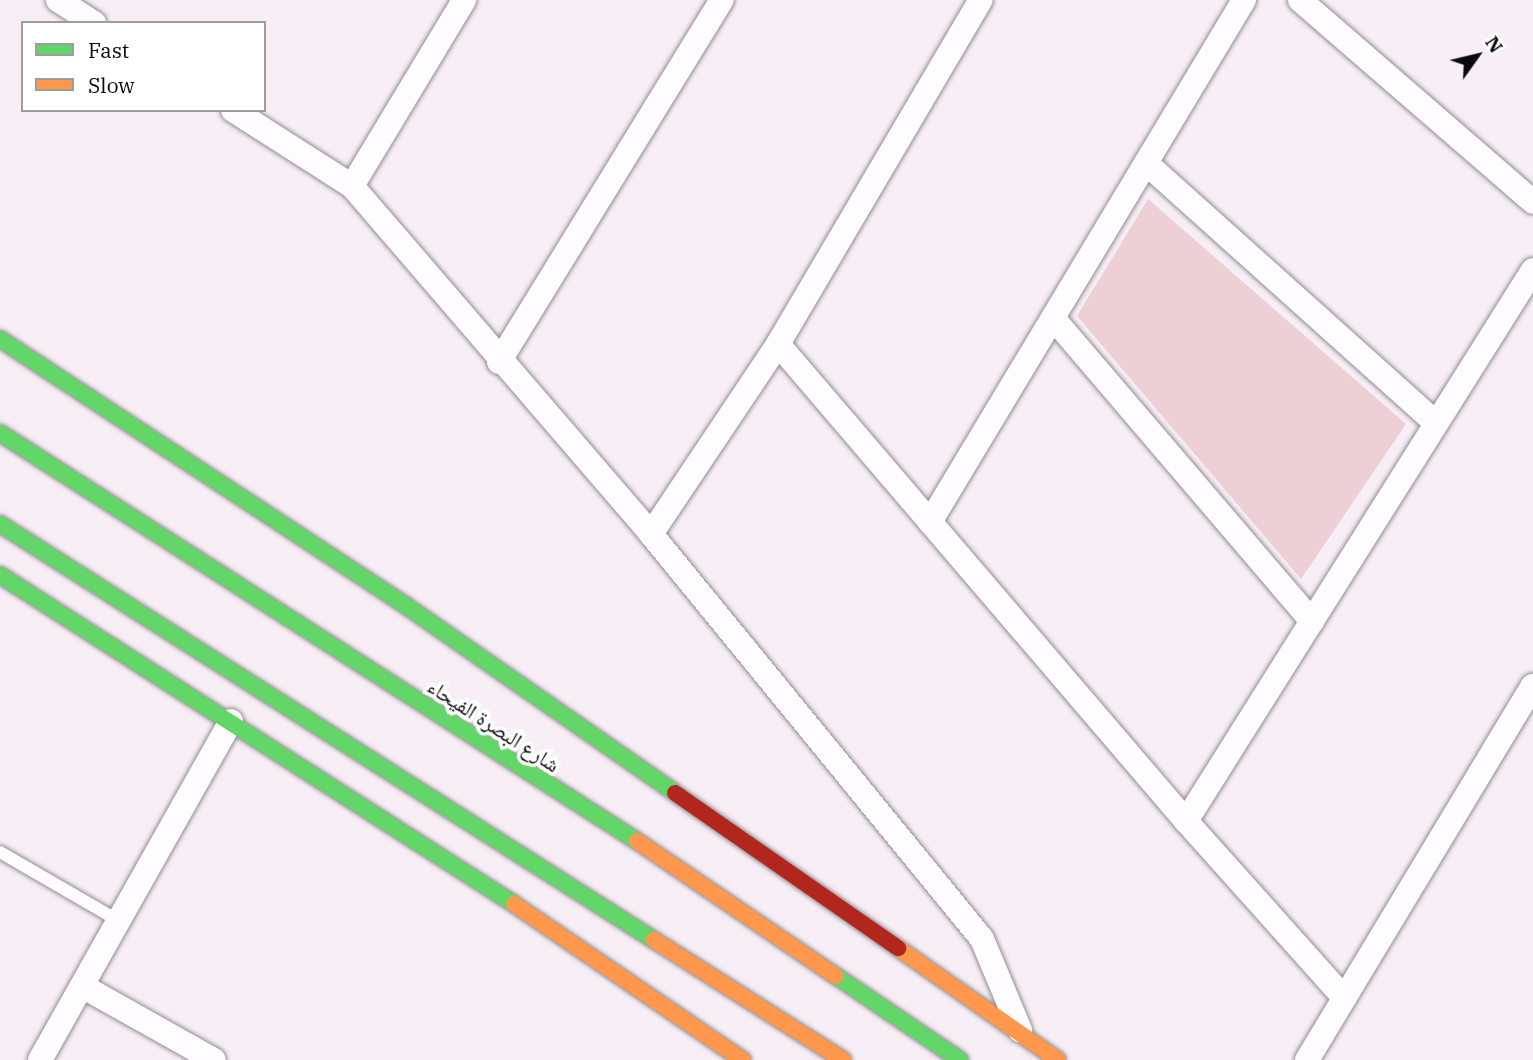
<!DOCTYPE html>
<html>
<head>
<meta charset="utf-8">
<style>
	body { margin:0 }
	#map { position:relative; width:1533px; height:1060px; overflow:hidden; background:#f8eef6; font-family:"IBM Plex Serif","Noto Naskh Arabic",serif }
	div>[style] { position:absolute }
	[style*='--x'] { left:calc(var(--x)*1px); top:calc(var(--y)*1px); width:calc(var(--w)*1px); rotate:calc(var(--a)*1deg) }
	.green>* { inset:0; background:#ecd0d5 }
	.roads { filter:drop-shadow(0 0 2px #918d90) drop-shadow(0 0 2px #918d90) }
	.lane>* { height:12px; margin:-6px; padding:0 6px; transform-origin:6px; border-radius:6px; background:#fefcfe }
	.street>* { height:24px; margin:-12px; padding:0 12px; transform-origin:12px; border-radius:12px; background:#fefcfe }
	.fast>* { height:16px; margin:-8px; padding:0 8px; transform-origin:8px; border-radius:8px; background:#63d668 }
	.slow>* { height:16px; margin:-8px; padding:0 8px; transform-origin:8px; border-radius:8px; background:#ff974d }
	.jam>* { height:16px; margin:-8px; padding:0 8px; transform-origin:8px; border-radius:8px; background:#b3261e }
	span { translate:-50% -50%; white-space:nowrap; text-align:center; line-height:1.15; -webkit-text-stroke:7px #fff; paint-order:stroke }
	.street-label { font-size:21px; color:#0a0a0a }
	.legend { position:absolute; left:21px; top:21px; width:245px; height:91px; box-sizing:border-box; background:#fff; border:2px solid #9d9d9d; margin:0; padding:9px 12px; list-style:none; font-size:21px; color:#0a0a0a }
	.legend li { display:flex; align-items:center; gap:14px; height:35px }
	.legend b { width:35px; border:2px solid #9d9d9d }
	.north { position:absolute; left:1442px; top:21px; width:70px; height:70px; -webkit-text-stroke:5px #fff; paint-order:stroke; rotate:56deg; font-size:19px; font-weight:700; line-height:28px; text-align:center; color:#0a0a0a }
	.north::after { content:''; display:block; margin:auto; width:24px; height:32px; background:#0a0a0a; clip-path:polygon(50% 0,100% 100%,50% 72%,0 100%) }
</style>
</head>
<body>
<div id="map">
	<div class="green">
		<i style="clip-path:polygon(1148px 199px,1406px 424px,1301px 579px,1077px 316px)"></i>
	</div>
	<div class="roads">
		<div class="lane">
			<i style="--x:0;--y:852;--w:138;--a:30.1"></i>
		</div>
		<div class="street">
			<i style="--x:58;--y:0;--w:43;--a:32.6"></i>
			<i style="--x:1300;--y:0;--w:308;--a:40.9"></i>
			<i style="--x:233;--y:110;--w:141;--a:32.6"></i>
			<i style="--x:352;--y:186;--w:459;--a:49.3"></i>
			<i style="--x:651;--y:534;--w:523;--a:50.74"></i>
			<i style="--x:982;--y:939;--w:99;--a:67.3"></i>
			<i style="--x:1146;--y:163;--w:389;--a:41.9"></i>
			<i style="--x:352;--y:186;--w:217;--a:-58.9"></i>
			<i style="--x:1053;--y:318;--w:399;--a:49.5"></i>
			<i style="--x:778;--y:344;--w:628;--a:49.46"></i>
			<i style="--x:1186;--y:821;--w:237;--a:48.2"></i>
			<i style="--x:499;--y:362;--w:425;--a:-58.4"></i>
			<i style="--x:930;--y:522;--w:609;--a:-58.97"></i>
			<i style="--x:651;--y:534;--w:229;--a:-56.2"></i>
			<i style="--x:778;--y:344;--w:399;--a:-59.5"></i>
			<i style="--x:1186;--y:821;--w:651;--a:-57.8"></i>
			<i style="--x:82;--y:986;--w:151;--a:29.3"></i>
			<i style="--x:40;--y:1060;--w:389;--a:-60.6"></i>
			<i style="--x:1307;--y:1060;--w:437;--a:-58.9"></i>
		</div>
		<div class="fast">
			<i style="--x:0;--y:339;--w:485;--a:33.3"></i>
			<i style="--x:405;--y:605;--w:329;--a:34.8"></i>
			<i style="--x:0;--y:433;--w:756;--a:32.64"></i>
			<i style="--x:0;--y:524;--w:775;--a:32.46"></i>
			<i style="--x:0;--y:575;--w:610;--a:32.62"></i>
			<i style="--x:836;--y:976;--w:150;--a:34.1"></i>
		</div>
		<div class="slow">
			<i style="--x:637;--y:841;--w:240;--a:34.2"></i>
			<i style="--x:514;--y:904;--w:277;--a:34.3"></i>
			<i style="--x:654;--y:940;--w:224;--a:32.4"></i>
			<i style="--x:898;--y:948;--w:195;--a:35"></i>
		</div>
		<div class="jam">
			<i style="--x:675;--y:793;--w:272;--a:34.8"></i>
		</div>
	</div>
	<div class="street-label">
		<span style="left:494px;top:725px;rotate:33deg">شارع البصرة الفيحاء</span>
	</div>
	<ul class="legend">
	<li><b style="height:9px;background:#63d668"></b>Fast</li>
	<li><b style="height:9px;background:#ff974d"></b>Slow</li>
	</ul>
	<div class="north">N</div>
</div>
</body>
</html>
